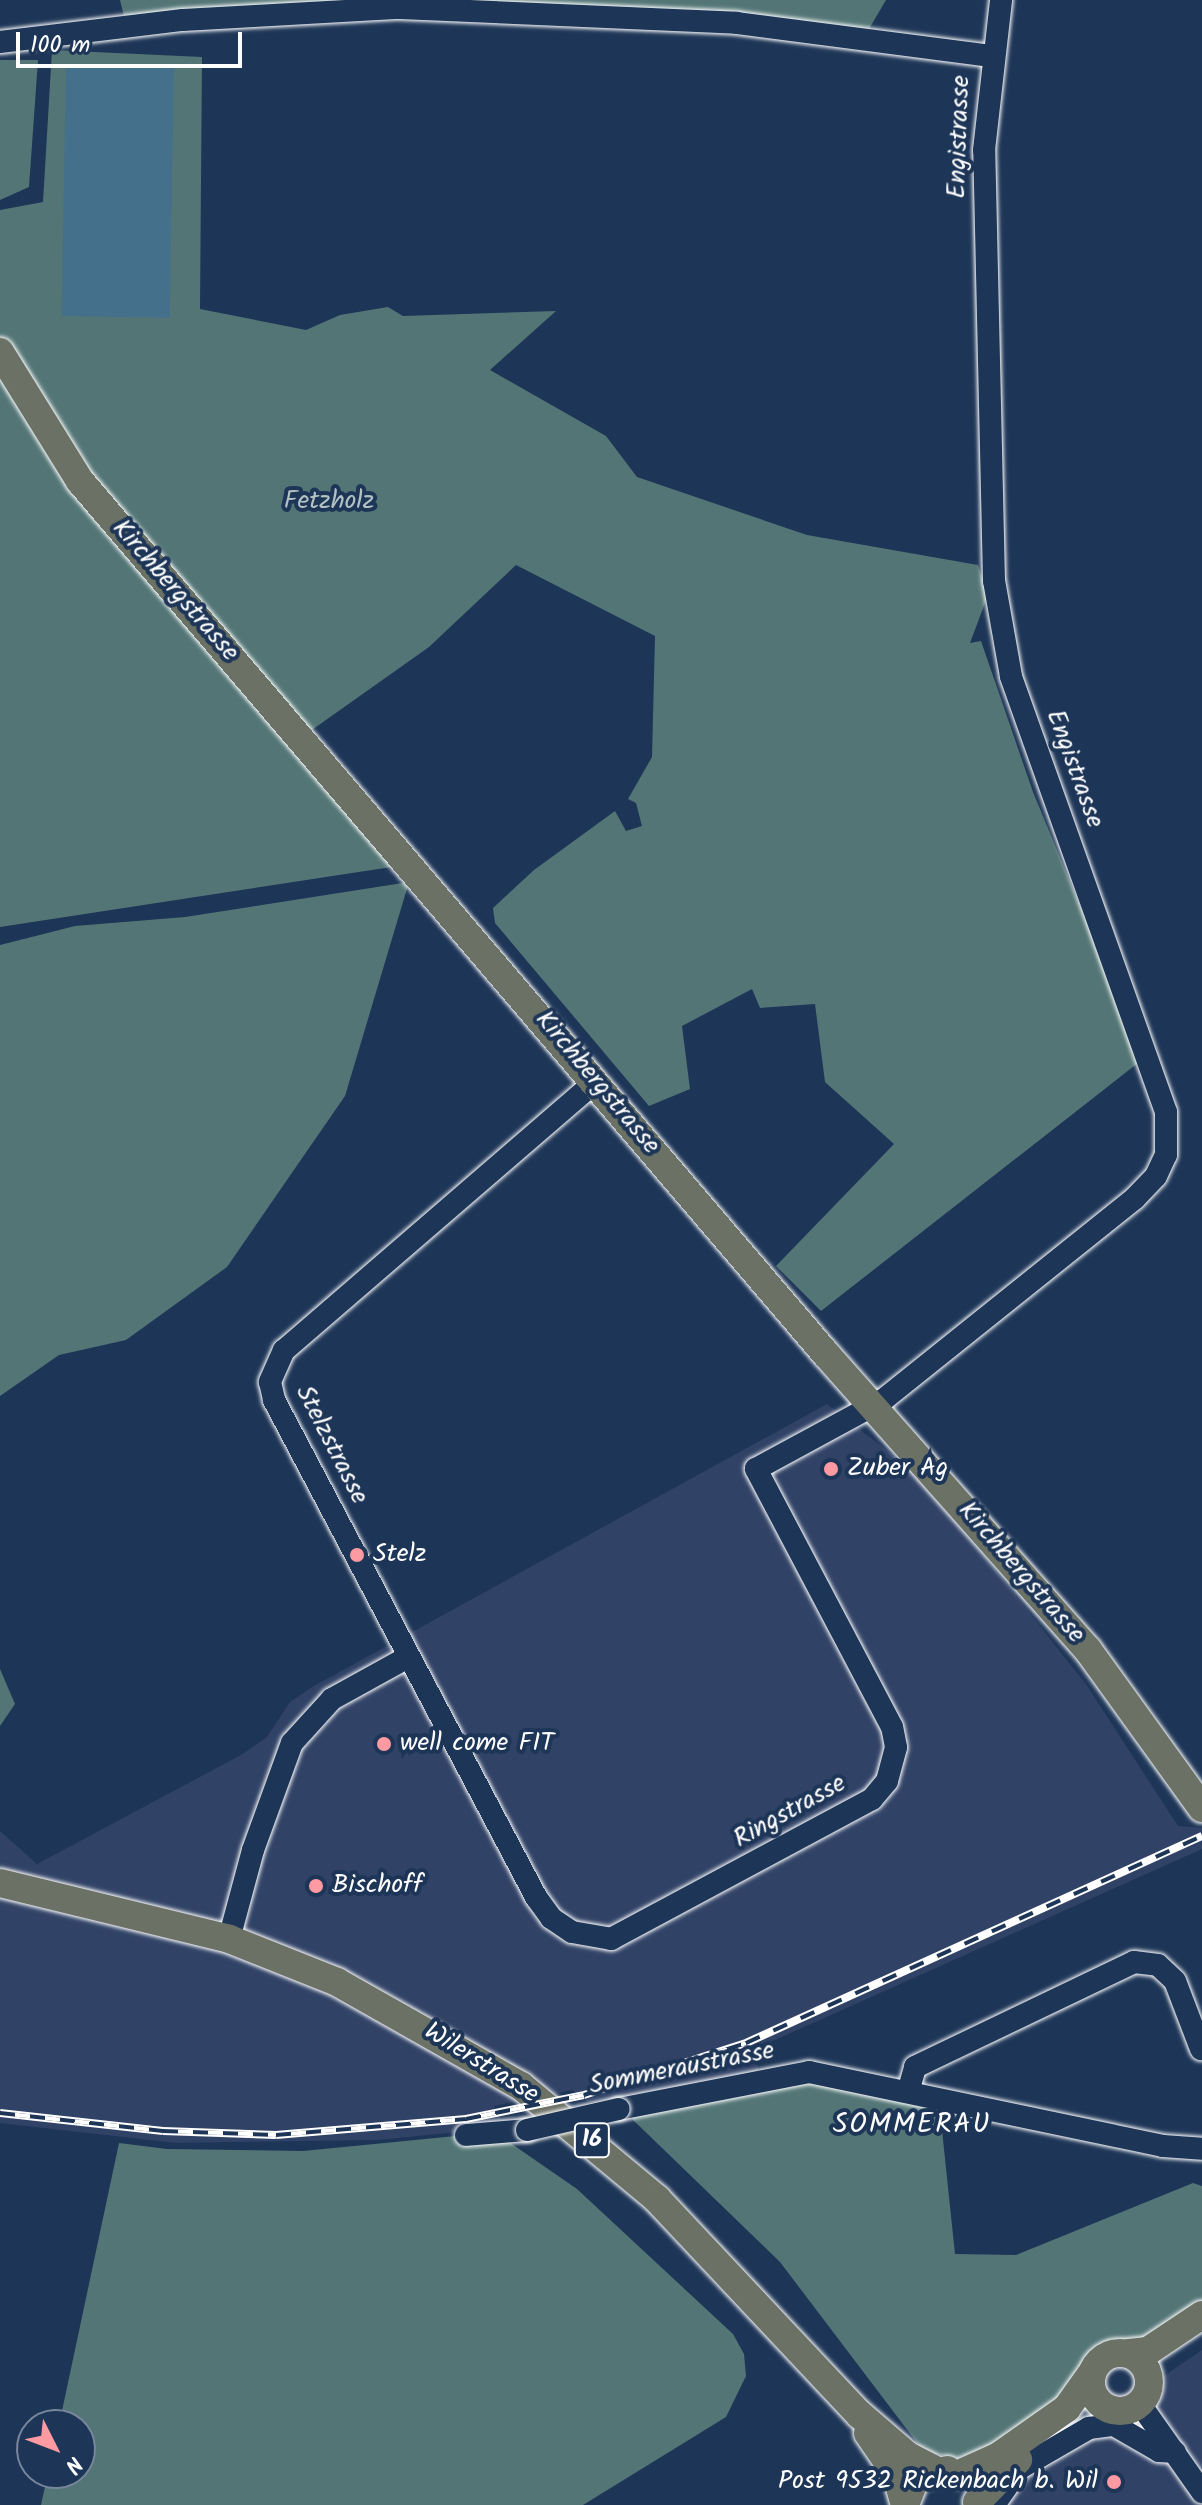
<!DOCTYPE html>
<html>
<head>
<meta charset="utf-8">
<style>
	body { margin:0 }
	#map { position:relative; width:1202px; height:2505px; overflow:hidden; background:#1d3557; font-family:Kalam,sans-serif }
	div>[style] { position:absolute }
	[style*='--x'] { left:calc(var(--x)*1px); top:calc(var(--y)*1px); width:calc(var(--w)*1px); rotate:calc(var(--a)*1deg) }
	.built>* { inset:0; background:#304266 }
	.green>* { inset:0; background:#537576 }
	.water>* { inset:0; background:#45708b; transform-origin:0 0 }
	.roads { filter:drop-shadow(0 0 2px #fff) drop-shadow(0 0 2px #fff) }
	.minor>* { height:22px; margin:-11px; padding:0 11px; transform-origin:11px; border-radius:11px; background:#1d3557 }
	.major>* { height:28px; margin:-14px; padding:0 14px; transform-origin:14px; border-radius:14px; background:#6b7165 }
	.major>.ring { margin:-14px; padding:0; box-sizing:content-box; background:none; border:28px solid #6b7165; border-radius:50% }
	.rail>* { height:8px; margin-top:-4px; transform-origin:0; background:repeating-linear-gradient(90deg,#1d3557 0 15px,#fff 0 30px); box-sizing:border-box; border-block:2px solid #fff }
	.bridges { filter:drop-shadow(0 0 2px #fff) drop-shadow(0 0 2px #fff) }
	.minor-bridge>* { height:22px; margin:-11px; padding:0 11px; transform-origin:11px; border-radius:11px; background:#1d3557 }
	.dots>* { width:22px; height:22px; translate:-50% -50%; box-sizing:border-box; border:4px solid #1d3557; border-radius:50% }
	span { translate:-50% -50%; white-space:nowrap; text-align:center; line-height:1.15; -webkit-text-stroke:8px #1d3557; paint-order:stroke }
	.shield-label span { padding:2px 6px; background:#1d3557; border:2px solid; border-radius:6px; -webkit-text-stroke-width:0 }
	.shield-label { font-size:24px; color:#fff; font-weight:700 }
	.street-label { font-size:26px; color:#fff }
	.park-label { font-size:26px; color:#b2c1c1 }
	.poi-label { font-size:26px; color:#fff }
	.left { translate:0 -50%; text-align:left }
	.right { translate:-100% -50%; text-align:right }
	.neighbourhood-label { font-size:28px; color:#fff; letter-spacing:2px }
	.north { position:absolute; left:16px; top:2409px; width:80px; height:80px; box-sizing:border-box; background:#1d3557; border:2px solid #77869a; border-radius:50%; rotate:132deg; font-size:22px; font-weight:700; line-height:32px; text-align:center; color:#fff }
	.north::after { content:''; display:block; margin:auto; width:28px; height:36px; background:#ff9aa2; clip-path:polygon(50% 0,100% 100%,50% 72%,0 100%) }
	.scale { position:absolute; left:16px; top:32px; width:226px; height:36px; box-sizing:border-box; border:4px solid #fff; border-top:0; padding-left:10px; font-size:24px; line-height:28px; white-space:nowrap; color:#fff; -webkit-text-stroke:6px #1d3557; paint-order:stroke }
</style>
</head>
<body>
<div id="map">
	<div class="built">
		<i style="clip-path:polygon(827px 1404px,920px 1476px,1086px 1684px,1178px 1826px,1202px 1828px,1202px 1849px,755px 2049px,759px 2073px,618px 2103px,588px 2102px,572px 2090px,494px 2106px,505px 2127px,379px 2140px,176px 2143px,0 2123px,0 1831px,37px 1864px,241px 1755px,267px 1737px,290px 1702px,312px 1687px)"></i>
		<i style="clip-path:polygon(1202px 2350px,1202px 2505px,1001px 2505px,1015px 2477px)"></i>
	</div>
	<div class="green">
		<i style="clip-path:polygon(120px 0,886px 0,869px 29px,340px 6px,124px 16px)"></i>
		<i style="clip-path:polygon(52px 50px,202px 57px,200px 309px,306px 330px,340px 315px,388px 307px,403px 316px,556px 311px,490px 370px,606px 436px,637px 477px,807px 535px,978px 565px,988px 595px,970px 643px,981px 641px,1033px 792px,1143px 1059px,821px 1311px,776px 1266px,894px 1144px,825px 1082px,815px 1004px,760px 1008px,752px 989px,682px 1026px,690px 1089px,649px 1106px,495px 923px,493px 908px,534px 870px,615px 811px,626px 831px,642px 826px,636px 803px,628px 799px,652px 757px,655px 636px,516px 565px,429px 647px,309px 732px,411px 864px,0 927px,0 210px,43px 202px)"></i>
		<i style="clip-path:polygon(0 60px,38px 60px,29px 187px,0 200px)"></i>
		<i style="clip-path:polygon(409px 882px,345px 1096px,227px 1267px,126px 1340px,59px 1355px,0 1396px,0 945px,75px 926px,185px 917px)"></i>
		<i style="clip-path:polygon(0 1669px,15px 1704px,0 1726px)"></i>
		<i style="clip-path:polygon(811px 2081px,940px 2111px,955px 2254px,1016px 2255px,1193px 2183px,1202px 2186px,1202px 2304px,1146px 2341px,1099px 2352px,1069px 2396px,971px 2460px,924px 2452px,780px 2262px,630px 2117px)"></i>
		<i style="clip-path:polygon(466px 2135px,509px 2142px,577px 2189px,733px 2334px,744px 2354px,746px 2376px,726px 2417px,583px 2505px,41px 2505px,48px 2473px,80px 2473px,80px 2425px,59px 2425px,119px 2143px,167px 2149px,303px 2151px)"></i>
	</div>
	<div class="water">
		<i style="left:66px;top:66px;width:108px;height:250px;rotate:1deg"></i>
	</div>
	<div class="roads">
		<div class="minor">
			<i style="--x:0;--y:42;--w:184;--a:-6.9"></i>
			<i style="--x:183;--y:20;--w:217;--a:-3.2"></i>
			<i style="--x:400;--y:8;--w:337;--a:2.5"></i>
			<i style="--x:737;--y:23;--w:257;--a:7.4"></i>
			<i style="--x:595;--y:1082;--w:411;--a:139.2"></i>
			<i style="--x:284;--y:1350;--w:35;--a:114"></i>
			<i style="--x:270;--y:1382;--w:18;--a:77"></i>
			<i style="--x:274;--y:1400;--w:562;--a:62.2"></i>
			<i style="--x:536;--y:1897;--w:26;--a:54"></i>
			<i style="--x:551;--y:1918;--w:25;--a:34"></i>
			<i style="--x:572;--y:1932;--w:40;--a:10"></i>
			<i style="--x:611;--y:1939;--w:296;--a:-28.2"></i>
			<i style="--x:872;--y:1799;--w:23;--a:-50"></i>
			<i style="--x:887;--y:1781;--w:35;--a:-75"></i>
			<i style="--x:896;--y:1747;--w:20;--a:-101"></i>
			<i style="--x:892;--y:1727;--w:292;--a:-117.8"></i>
			<i style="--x:756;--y:1469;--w:145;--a:-28.5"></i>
			<i style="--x:883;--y:1400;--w:323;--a:-38.7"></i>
			<i style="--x:1135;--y:1198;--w:30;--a:-46"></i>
			<i style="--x:1156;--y:1176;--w:23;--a:-65"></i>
			<i style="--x:1166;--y:1155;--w:43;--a:-90"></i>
			<i style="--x:1166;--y:1112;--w:463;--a:-109.6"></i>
			<i style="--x:1011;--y:676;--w:97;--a:-100.1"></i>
			<i style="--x:994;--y:581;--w:431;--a:-91.3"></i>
			<i style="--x:984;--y:150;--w:151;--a:-83.5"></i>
			<i style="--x:229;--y:1939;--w:92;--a:-74.9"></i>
			<i style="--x:253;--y:1850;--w:114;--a:-70"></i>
			<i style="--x:292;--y:1743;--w:59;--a:-47.7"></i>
			<i style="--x:332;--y:1699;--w:87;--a:-28.9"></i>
			<i style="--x:908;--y:2092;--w:26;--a:-74"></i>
			<i style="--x:915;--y:2067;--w:243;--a:-25.6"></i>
			<i style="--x:1134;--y:1962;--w:24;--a:7"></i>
			<i style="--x:1158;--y:1965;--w:23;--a:43"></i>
			<i style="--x:1175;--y:1981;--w:73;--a:69.1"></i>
			<i style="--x:619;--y:2109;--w:194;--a:-11"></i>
			<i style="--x:809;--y:2072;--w:362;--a:11.8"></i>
			<i style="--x:1163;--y:2146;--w:39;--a:4"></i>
			<i style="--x:466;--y:2135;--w:61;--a:-4.7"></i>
			<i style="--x:1140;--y:2404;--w:108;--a:54.8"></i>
			<i style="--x:994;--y:2505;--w:45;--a:-54.9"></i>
			<i style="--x:1020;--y:2468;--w:80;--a:-30.1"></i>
			<i style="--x:1089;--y:2428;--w:25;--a:-7"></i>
			<i style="--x:1114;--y:2425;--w:52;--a:30"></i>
			<i style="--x:1159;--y:2451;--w:16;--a:4"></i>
		</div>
		<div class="major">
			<i style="--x:0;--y:352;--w:152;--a:58.2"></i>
			<i style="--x:80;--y:481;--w:1148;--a:49.49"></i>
			<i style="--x:826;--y:1354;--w:395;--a:48.5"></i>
			<i style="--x:1088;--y:1650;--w:195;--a:54.2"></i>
			<i style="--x:0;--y:1883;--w:236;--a:13.7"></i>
			<i style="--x:229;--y:1939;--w:116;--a:21.7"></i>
			<i style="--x:337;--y:1982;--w:211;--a:29.5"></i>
			<i style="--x:521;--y:2086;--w:177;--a:39.7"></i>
			<i style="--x:657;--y:2199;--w:295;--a:46.8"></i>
			<i style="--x:859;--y:2414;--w:65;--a:40.6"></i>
			<i style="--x:908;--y:2456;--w:30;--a:27"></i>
			<i class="ring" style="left:1091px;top:2353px;width:30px;height:30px"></i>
			<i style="--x:1129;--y:2353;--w:19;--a:-6"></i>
			<i style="--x:1148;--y:2351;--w:65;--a:-33.7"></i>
			<i style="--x:868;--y:2433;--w:50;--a:55.7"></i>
			<i style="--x:896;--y:2474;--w:32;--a:74"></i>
			<i style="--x:959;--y:2474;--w:44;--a:-24.2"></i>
			<i style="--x:999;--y:2456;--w:83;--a:-35.2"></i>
			<i style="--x:1067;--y:2408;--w:43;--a:-54.5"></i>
			<i style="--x:977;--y:2502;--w:59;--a:-45.7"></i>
			<i style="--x:905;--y:2505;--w:25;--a:-69"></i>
			<i style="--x:914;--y:2482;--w:12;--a:-42"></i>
			<i style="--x:923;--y:2474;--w:25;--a:-9"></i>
		</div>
	</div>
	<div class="rail">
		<i style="--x:0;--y:2113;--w:164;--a:6.3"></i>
		<i style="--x:163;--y:2131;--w:113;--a:2"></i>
		<i style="--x:276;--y:2135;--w:191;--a:-4.8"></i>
		<i style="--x:466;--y:2119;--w:120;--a:-11.5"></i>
		<i style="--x:584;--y:2095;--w:170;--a:-17.8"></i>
		<i style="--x:746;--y:2043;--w:501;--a:-24.42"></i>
	</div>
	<div class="bridges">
		<div class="minor-bridge">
			<i style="--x:527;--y:2130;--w:94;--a:-12.9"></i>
		</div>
	</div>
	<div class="dots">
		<i style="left:831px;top:1469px;background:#ff9aa2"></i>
		<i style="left:357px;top:1555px;background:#ff9aa2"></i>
		<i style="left:384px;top:1744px;background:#ff9aa2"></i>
		<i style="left:316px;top:1886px;background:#ff9aa2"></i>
		<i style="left:1114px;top:2482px;background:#ff9aa2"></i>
	</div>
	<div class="shield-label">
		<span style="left:592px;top:2140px">16</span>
	</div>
	<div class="street-label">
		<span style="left:960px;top:137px;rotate:-88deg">Engistrasse</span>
		<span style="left:175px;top:591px;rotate:49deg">Kirchbergstrasse</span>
		<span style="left:1074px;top:769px;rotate:70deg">Engistrasse</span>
		<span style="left:597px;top:1083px;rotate:50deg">Kirchbergstrasse</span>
		<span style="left:331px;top:1445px;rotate:63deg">Stelzstrasse</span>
		<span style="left:1021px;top:1573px;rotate:49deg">Kirchbergstrasse</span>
		<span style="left:790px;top:1812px;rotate:-29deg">Ringstrasse</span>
		<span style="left:481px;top:2064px;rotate:32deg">Wilerstrasse</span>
		<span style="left:682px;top:2069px;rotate:-11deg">Sommeraustrasse</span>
	</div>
	<div class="park-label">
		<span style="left:329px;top:502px">Fetzholz</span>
	</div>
	<div class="poi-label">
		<span class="left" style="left:847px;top:1469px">Zuber Ag</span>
		<span class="left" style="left:373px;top:1555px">Stelz</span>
		<span class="left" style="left:400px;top:1744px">well come FIT</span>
		<span class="left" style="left:332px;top:1886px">Bischoff</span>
		<span class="right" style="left:1098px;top:2482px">Post 9532 Rickenbach b. Wil</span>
	</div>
	<div class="neighbourhood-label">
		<span style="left:912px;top:2125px">SOMMERAU</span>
	</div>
	<div class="north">N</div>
	<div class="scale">100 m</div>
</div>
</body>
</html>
